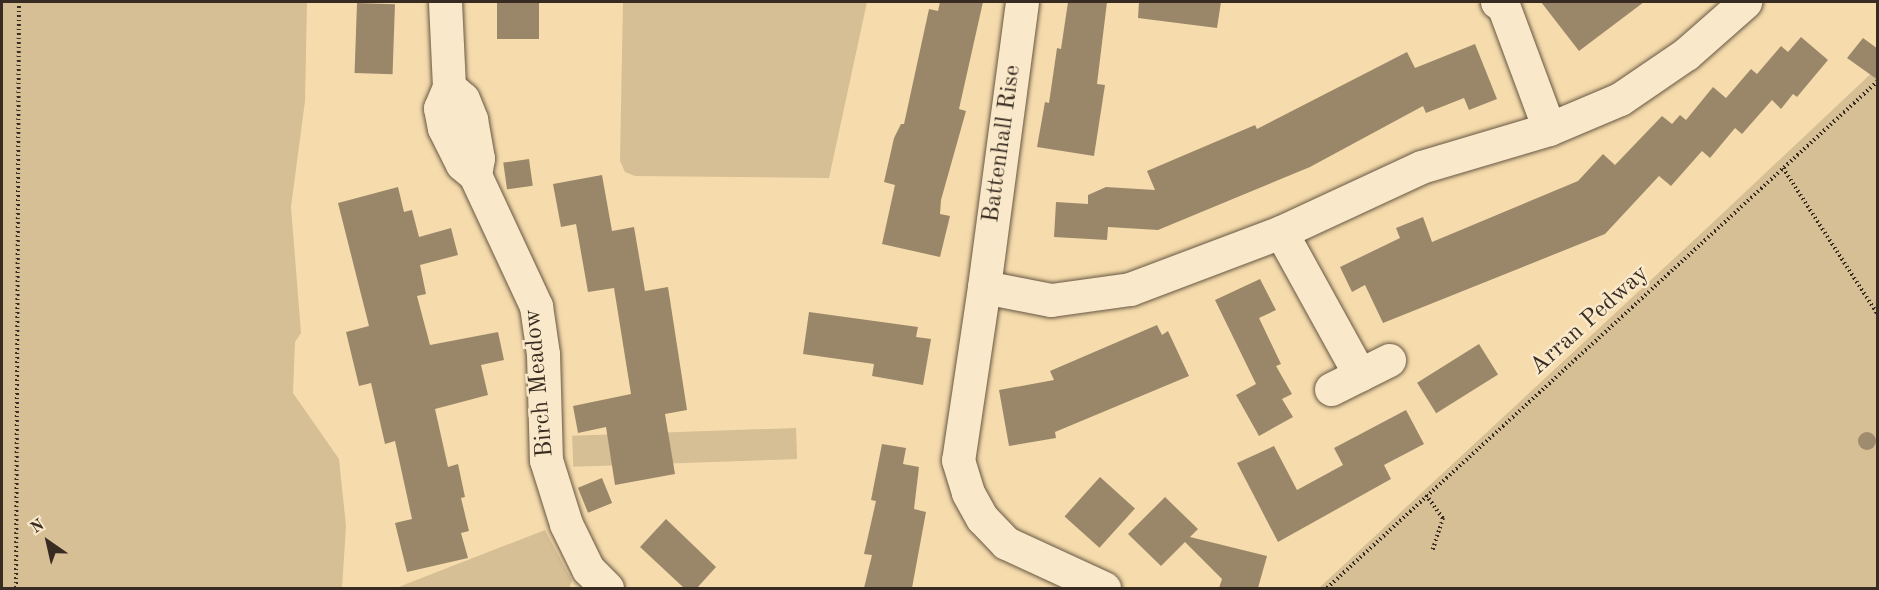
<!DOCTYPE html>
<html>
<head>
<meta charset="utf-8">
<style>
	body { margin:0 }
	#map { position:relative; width:1879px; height:590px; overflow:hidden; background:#f6dcac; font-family:"Old Standard TT",serif }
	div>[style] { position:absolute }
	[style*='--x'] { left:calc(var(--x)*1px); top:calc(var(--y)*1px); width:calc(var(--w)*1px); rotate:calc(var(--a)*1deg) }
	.green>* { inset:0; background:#d6be95; transform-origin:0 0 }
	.building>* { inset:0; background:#9a876a; transform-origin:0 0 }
	.path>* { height:4px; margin-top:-2px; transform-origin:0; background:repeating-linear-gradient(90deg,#372b22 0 1.5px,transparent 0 4.5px) }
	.roads { filter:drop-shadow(0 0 2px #675744) drop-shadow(0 0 2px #675744) }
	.street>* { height:33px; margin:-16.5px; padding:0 16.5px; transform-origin:16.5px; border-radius:16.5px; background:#f9e8c9 }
	.trees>* { width:18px; height:18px; margin:-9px; border-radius:50%; background:#9f8b6d }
	span { translate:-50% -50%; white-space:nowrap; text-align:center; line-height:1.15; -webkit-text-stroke:5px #f9e8c9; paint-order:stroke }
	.street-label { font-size:24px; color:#372b22 }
	.frame { position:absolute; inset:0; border:3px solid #372b22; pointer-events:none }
	.north { position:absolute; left:18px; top:512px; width:60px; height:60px; -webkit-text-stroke:4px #f9e8c9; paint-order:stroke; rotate:326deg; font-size:16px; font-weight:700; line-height:24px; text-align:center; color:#372b22 }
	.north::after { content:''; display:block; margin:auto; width:21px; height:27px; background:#372b22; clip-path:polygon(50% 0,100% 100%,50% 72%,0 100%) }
</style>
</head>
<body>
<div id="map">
	<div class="green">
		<i style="clip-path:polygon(2px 2px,307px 2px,305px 101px,291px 207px,301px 333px,295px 342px,293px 393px,339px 459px,346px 526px,342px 588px,2px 588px)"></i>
		<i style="clip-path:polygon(623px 2px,867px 2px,829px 178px,635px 176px,625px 172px,620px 161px)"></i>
		<i style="clip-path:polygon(1877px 68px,1877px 588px,1319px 588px,1708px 227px)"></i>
		<i style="left:796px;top:428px;width:31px;height:224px;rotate:88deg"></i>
		<i style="clip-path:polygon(545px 530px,572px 581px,569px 588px,396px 588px)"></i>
	</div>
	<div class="building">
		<i style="left:497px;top:2px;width:42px;height:37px"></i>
		<i style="clip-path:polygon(940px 2px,983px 2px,959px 109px,966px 111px,941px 200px,940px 214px,950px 216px,940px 257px,882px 244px,895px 185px,884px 182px,894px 138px,901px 124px,904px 124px,929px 9px,938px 11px)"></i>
		<i style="clip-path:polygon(1068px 2px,1107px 2px,1097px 84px,1105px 85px,1094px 156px,1037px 147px,1045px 102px,1049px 103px,1057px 48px,1061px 49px)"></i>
		<i style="clip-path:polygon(1139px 2px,1221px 2px,1217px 28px,1138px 18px)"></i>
		<i style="clip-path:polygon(1541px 2px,1644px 2px,1579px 51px)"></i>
		<i style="left:357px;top:3px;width:38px;height:70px;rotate:2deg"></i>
		<i style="clip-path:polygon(1801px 37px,1828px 60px,1797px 97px,1793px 94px,1781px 109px,1772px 100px,1742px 134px,1735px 128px,1710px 158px,1702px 151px,1671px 186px,1659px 176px,1605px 234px,1383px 323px,1365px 285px,1352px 292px,1340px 267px,1400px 238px,1396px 228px,1423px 217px,1432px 242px,1578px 181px,1603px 154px,1615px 165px,1662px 116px,1672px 124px,1680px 115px,1686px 120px,1713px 87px,1726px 98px,1751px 69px,1757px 74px,1781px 46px,1788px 52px)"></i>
		<i style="clip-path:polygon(1863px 38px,1878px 49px,1878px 80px,1847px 58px)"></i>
		<i style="clip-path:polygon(1475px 44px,1497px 99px,1469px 110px,1464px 98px,1426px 113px,1423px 106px,1310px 167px,1158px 230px,1108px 227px,1107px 240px,1054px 237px,1056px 202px,1088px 204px,1088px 195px,1106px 187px,1155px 190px,1147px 171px,1255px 125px,1257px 129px,1407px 52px,1415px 68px)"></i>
		<i style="left:529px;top:159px;width:27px;height:26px;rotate:82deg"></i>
		<i style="clip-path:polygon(602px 175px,612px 231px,634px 227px,645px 291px,668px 287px,687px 410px,665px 414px,675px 474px,615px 485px,606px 427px,578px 433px,573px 406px,631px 394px,614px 288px,588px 292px,576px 224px,561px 227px,553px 184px)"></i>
		<i style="clip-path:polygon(398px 187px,404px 212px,412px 210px,419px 237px,451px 228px,458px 255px,420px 265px,426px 294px,417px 296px,430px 345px,498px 332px,504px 360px,481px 365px,488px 395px,435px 409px,448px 467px,458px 464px,465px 497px,461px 498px,469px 531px,461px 533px,468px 558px,407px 572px,395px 523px,412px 519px,395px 441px,385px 444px,371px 383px,359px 386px,346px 332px,369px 326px,338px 203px)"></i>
		<i style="clip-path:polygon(1260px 279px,1276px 310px,1259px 318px,1281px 364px,1276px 366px,1292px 394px,1282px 399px,1293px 417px,1259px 436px,1236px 395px,1256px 384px,1215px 300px)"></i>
		<i style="clip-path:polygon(809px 312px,918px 327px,916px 337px,931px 339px,923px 385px,872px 376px,874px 364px,803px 354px)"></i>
		<i style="clip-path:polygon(1157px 325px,1162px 335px,1168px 331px,1189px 376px,1055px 432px,1056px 438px,1009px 446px,999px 390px,1054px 380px,1050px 371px)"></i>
		<i style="left:1479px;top:344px;width:36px;height:73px;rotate:58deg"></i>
		<i style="clip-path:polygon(1406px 410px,1424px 444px,1384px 465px,1391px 479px,1278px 542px,1237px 463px,1274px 446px,1297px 490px,1343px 465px,1334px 448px)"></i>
		<i style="clip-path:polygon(882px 444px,906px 448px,903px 464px,919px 467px,914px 509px,926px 512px,912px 588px,864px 588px,872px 555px,864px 554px,876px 501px,871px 500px)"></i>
		<i style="left:1100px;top:477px;width:47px;height:53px;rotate:42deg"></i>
		<i style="left:602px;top:478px;width:27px;height:26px;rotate:68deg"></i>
		<i style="clip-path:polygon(1165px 497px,1198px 529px,1190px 537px,1267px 556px,1258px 588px,1219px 588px,1222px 579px,1185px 542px,1161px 566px,1128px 534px)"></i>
		<i style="clip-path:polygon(666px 519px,716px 567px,697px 588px,684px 588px,640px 547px)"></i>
	</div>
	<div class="path">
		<i style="--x:1783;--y:168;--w:175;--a:57.1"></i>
		<i style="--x:1426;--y:495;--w:29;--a:54"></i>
		<i style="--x:1443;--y:518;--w:35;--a:108"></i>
		<i style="--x:16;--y:588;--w:586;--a:-89.71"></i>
		<i style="--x:1327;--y:588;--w:749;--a:-42.62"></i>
	</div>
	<div class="roads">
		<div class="street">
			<i style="--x:445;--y:2;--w:85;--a:87.3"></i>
			<i style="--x:449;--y:87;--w:23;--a:113"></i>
			<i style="--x:440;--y:108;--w:20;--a:79"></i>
			<i style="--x:444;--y:128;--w:40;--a:63.4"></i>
			<i style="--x:462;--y:164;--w:17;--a:40"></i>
			<i style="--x:475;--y:175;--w:145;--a:65"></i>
			<i style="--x:536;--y:306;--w:49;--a:81.7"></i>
			<i style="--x:543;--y:354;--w:106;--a:88.4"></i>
			<i style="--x:546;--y:460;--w:67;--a:72.6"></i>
			<i style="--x:566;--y:524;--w:50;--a:63.9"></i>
			<i style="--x:588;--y:569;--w:27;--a:45"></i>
			<i style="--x:1022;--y:2;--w:288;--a:97.6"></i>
			<i style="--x:984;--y:287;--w:68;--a:11"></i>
			<i style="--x:1051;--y:300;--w:80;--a:-7.9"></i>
			<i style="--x:1130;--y:289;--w:161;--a:-20.7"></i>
			<i style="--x:1281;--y:232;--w:154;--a:-24.9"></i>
			<i style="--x:1421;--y:167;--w:134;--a:-16.5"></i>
			<i style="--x:1549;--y:129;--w:77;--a:-22.9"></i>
			<i style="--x:1620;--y:99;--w:80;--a:-34.3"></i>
			<i style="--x:1686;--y:54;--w:79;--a:-41.4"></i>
			<i style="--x:1497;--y:2;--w:7;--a:27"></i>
			<i style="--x:1503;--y:5;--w:132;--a:69.6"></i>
			<i style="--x:449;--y:87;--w:18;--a:41"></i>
			<i style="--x:463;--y:99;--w:22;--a:68"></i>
			<i style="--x:471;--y:119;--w:40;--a:80"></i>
			<i style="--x:478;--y:158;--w:17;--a:100"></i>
			<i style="--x:1281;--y:232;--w:163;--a:61.1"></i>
			<i style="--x:984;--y:287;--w:175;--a:98.5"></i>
			<i style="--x:958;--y:460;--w:34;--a:73"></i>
			<i style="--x:968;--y:493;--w:29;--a:61"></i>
			<i style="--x:982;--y:518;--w:35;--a:46"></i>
			<i style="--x:1006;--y:543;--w:108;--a:24.7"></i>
			<i style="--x:1331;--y:389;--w:65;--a:-26.6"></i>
		</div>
	</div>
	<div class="trees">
		<i style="left:1867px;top:441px"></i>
	</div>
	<div class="street-label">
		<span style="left:1003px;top:144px;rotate:-82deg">Battenhall Rise</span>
		<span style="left:1590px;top:321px;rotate:-42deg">Arran Pedway</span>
		<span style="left:540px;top:383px;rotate:-95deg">Birch Meadow</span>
	</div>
	<div class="frame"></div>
	<div class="north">N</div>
</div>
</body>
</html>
